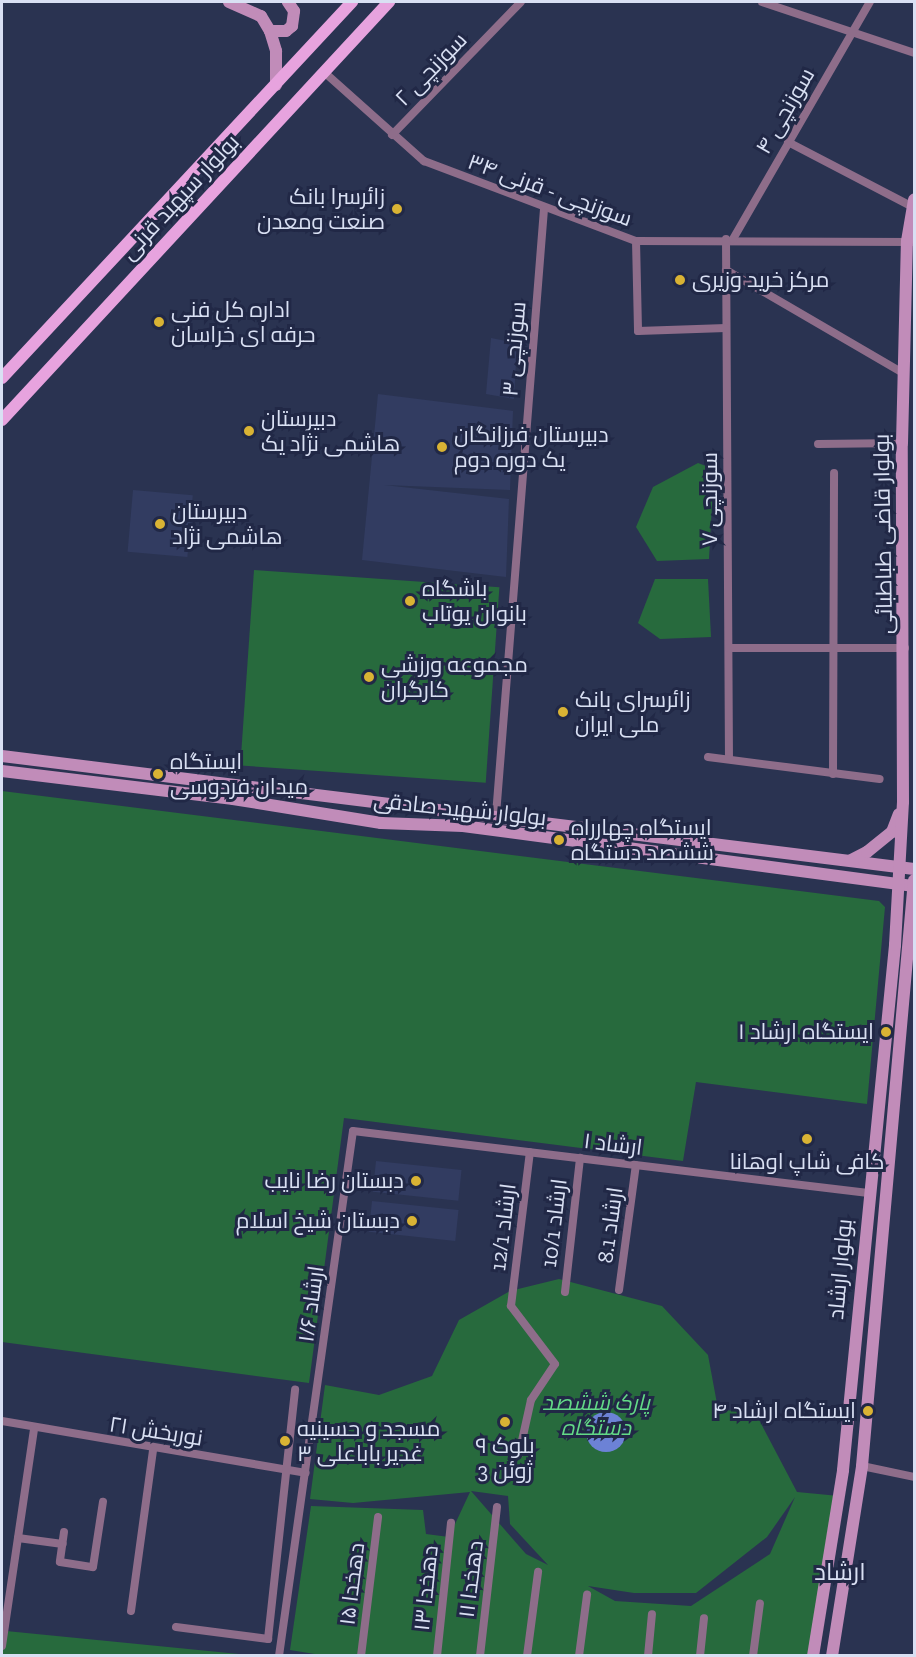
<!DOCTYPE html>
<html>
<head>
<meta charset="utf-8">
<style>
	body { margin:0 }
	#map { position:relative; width:916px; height:1657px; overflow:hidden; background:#2a3351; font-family:"Zilla Slab",Cairo,serif }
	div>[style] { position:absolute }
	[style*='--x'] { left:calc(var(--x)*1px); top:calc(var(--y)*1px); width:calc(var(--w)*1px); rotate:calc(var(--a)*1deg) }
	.built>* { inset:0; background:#323c61; transform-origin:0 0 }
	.green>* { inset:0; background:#276a3d; transform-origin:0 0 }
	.water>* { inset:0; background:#6c82d6 }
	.round { border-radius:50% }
	.street>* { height:8px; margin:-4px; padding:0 4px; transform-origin:4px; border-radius:4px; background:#8e6d8a }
	.secondary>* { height:12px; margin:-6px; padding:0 6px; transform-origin:6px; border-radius:6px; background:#c18cb9 }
	.primary>* { height:12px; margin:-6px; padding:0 6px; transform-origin:6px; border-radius:6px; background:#e7a3de }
	.dots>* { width:16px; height:16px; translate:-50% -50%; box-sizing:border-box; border:3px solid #212846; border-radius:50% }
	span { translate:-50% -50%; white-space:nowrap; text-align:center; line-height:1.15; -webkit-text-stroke:6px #212846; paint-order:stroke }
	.street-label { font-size:22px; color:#d9e0f3 }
	.poi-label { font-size:22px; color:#d9e0f3 }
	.right { translate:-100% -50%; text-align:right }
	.left { translate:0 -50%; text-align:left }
	.park-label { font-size:22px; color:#63da87; font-style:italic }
	.neighbourhood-label { font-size:24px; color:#d9e0f3 }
	.frame { position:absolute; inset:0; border:3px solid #d9e0f3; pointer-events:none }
</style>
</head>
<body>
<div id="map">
	<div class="built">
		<i style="clip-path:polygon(491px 338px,517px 343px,514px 399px,486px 394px)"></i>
		<i style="clip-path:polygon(378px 394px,513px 411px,510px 490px,384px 485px,509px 499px,506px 577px,362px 560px)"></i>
		<i style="left:133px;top:490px;width:60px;height:62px;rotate:5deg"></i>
		<i style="left:376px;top:1161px;width:86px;height:31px;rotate:6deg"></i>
		<i style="left:372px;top:1201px;width:87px;height:31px;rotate:6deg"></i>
	</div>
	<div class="green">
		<i style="clip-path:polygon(698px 463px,714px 469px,709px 559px,657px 561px,636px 527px,653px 487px)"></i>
		<i style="left:254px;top:570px;width:246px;height:196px;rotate:4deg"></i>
		<i style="clip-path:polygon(655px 579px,708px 579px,711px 637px,660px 639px,638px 623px)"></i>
		<i style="clip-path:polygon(2px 791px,879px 901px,885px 907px,867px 1104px,696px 1082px,683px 1161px,344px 1118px,309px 1383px,2px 1342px)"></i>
		<i style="clip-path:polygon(evenodd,559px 1279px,662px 1306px,708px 1355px,718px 1409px,756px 1414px,797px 1492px,839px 1496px,813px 1655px,327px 1656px,290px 1650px,311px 1506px,423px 1510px,426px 1534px,449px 1537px,470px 1492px,353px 1503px,310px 1499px,325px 1385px,379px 1395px,432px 1376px,459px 1320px,510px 1291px,559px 1279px,471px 1491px,508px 1496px,510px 1524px,548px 1565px,526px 1554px,471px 1491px,559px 1279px,795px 1497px,770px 1554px,691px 1606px,615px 1601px,588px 1586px,634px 1593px,696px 1593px,767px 1537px,795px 1497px)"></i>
		<i style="clip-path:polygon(6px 1631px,249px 1655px,2px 1656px)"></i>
	</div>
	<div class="water">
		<i class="round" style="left:586px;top:1412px;width:40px;height:40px"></i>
	</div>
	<div class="street">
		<i style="--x:762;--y:2;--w:160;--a:18.5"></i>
		<i style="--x:324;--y:72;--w:134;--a:41.7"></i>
		<i style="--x:424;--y:161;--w:227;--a:20.7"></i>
		<i style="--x:636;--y:241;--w:278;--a:0.2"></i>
		<i style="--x:392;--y:135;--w:185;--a:-45.9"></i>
		<i style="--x:788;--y:142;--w:141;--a:27.5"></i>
		<i style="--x:726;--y:239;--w:520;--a:89.67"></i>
		<i style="--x:733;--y:239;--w:274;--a:-60"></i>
		<i style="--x:636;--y:241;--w:90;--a:88.7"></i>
		<i style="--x:638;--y:331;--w:88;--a:-2"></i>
		<i style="--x:726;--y:270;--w:205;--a:30.2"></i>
		<i style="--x:818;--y:444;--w:84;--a:-0.7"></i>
		<i style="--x:729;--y:648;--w:176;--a:0"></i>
		<i style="--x:708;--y:757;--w:173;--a:7.3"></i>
		<i style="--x:833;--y:774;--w:301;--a:-89.8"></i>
		<i style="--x:496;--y:815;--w:608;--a:-85.47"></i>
		<i style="--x:619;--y:1290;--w:126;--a:-82.3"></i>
		<i style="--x:565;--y:1292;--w:135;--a:-83.6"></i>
		<i style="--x:2;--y:1421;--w:308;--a:9.7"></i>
		<i style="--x:519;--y:1454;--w:55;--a:-77.5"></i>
		<i style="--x:531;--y:1400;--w:43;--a:-56.3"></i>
		<i style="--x:555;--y:1364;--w:73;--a:-127.2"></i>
		<i style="--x:511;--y:1306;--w:155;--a:-83"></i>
		<i style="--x:862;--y:1466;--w:53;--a:11.9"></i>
		<i style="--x:64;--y:1532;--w:30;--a:98"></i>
		<i style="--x:60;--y:1562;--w:33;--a:9"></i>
		<i style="--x:93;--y:1567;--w:66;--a:-81.3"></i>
		<i style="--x:18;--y:1538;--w:45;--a:7.6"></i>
		<i style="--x:131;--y:1611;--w:162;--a:-82.2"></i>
		<i style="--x:176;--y:1627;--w:93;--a:7.4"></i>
		<i style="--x:268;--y:1639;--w:251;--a:-83.8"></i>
		<i style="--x:2;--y:1646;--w:219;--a:-81.6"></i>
		<i style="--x:279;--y:1656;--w:530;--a:-81.98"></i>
		<i style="--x:353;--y:1131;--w:519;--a:6.86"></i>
		<i style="--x:361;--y:1656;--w:140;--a:-83"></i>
		<i style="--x:437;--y:1656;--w:134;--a:-84"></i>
		<i style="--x:480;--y:1656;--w:150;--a:-83.5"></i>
		<i style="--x:527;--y:1656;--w:85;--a:-82.5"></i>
		<i style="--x:579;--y:1656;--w:62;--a:-82.5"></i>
		<i style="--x:648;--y:1656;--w:42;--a:-84.6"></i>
		<i style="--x:700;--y:1656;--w:38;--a:-84"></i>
		<i style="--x:753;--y:1656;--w:53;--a:-82.5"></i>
	</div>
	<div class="secondary">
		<i style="--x:229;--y:2;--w:35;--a:24"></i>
		<i style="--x:261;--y:16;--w:17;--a:59"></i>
		<i style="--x:270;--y:31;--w:21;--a:73"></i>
		<i style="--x:276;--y:51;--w:34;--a:90"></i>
		<i style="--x:270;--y:31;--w:16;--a:0"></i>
		<i style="--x:286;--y:31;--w:8;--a:-40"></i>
		<i style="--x:292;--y:26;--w:15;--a:-82"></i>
		<i style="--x:294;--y:11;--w:11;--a:-124"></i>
		<i style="--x:2;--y:756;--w:919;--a:7.06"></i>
		<i style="--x:2;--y:771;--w:233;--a:6.9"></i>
		<i style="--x:233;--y:799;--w:150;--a:9.2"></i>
		<i style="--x:381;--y:823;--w:82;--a:2.1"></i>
		<i style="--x:463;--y:826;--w:455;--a:7.6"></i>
		<i style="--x:851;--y:860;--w:18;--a:-27"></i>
		<i style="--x:867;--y:852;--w:32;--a:-39"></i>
		<i style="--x:892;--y:832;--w:19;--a:-69"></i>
		<i style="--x:813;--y:1656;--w:188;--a:-80.8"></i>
		<i style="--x:843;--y:1470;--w:528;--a:-84.34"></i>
		<i style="--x:895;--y:945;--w:143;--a:-86.8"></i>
		<i style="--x:903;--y:802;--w:359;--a:-90.2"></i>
		<i style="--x:902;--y:443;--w:202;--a:-88.6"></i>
		<i style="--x:907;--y:241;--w:42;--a:-80.3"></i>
		<i style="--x:832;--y:1656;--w:192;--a:-81"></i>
		<i style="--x:862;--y:1466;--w:588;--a:-84.93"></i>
	</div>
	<div class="primary">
		<i style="--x:2;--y:378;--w:514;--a:-47.05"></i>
		<i style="--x:2;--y:420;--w:570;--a:-47.21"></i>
	</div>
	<div class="dots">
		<i style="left:397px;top:209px;background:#d9b334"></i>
		<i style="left:680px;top:280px;background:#d9b334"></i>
		<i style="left:159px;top:322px;background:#d9b334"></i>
		<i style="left:249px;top:431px;background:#d9b334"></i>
		<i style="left:442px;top:447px;background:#d9b334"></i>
		<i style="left:160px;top:524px;background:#d9b334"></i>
		<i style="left:410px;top:601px;background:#d9b334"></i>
		<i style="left:369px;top:677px;background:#d9b334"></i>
		<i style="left:563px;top:712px;background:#d9b334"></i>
		<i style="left:158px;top:774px;background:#d9b334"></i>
		<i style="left:559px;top:840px;background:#d9b334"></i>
		<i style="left:886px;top:1032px;background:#d9b334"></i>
		<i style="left:807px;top:1139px;background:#d9b334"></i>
		<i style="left:416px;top:1181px;background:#d9b334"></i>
		<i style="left:412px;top:1221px;background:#d9b334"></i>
		<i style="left:868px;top:1411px;background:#d9b334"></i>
		<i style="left:505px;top:1422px;background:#d9b334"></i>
		<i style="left:285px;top:1441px;background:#d9b334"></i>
	</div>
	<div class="street-label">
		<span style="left:431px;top:69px;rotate:-46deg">سوزنچی ۲</span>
		<span style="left:785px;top:111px;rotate:-60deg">سوزنچی ۴</span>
		<span style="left:550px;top:190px;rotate:20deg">سوزنچی - قرنی ۳۴</span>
		<span style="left:180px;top:197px;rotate:-47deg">بولوار سپهبد قرنی</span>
		<span style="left:514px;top:349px;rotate:-85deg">سوزنچی ۳</span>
		<span style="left:710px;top:499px;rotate:-90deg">سوزنچی ۷</span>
		<span style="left:883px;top:534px;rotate:-91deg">بولوار قاضی طباطبائی</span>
		<span style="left:460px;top:809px;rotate:6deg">بولوار شهید صادقی</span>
		<span style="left:613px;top:1144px;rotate:7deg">ارشاد ۱</span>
		<span style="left:554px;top:1223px;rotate:-83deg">ارشاد 10/1</span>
		<span style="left:610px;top:1225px;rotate:-82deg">ارشاد 8.1</span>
		<span style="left:503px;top:1227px;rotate:-83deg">ارشاد 12/1</span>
		<span style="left:840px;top:1269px;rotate:-85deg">بولوار ارشاد</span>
		<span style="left:311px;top:1304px;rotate:-82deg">ارشاد ۱/۶</span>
		<span style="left:156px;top:1431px;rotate:9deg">نوربخش ۲۱</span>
		<span style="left:471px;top:1579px;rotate:-83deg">دهخدا ۱۱</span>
		<span style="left:352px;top:1584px;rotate:-83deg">دهخدا ۱۵</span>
		<span style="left:426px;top:1588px;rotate:-84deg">دهخدا ۱۳</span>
	</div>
	<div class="poi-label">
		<span class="right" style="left:385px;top:209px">زائرسرا بانک<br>صنعت ومعدن</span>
		<span class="left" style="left:692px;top:280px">مرکز خرید وزیری</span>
		<span class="left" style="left:171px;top:322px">اداره کل فنی<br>حرفه ای خراسان</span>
		<span class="left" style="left:261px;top:431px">دبیرستان<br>هاشمی نژاد یک</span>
		<span class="left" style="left:454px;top:447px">دبیرستان فرزانگان<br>یک دوره دوم</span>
		<span class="left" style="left:172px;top:524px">دبیرستان<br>هاشمی نژاد</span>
		<span class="left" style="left:422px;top:601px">باشگاه<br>بانوان یوتاب</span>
		<span class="left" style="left:381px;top:677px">مجموعه ورزشی<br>کارگران</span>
		<span class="left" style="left:575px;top:712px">زائرسرای بانک<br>ملی ایران</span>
		<span class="left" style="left:170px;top:774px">ایستگاه<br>میدان فردوسی</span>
		<span class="left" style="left:571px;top:840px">ایستگاه چهارراه<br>ششصد دستگاه</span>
		<span class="right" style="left:874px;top:1032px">ایستگاه ارشاد ۱</span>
		<span style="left:807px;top:1162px">کافی شاپ اوهانا</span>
		<span class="right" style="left:404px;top:1181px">دبستان رضا نایب</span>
		<span class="right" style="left:400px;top:1221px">دبستان شیخ اسلام</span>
		<span class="right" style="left:856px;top:1411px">ایستگاه ارشاد ۴</span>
		<span class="left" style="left:297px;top:1441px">مسجد و حسینیه<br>غدیر باباعلی ۳</span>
		<span style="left:505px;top:1458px">بلوک ۹<br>ژوئن 3</span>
	</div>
	<div class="park-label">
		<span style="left:596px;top:1415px">پارک‌ ششصد<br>دستگاه</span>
	</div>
	<div class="neighbourhood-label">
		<span style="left:840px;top:1572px">ارشاد</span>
	</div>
	<div class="frame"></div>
</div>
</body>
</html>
